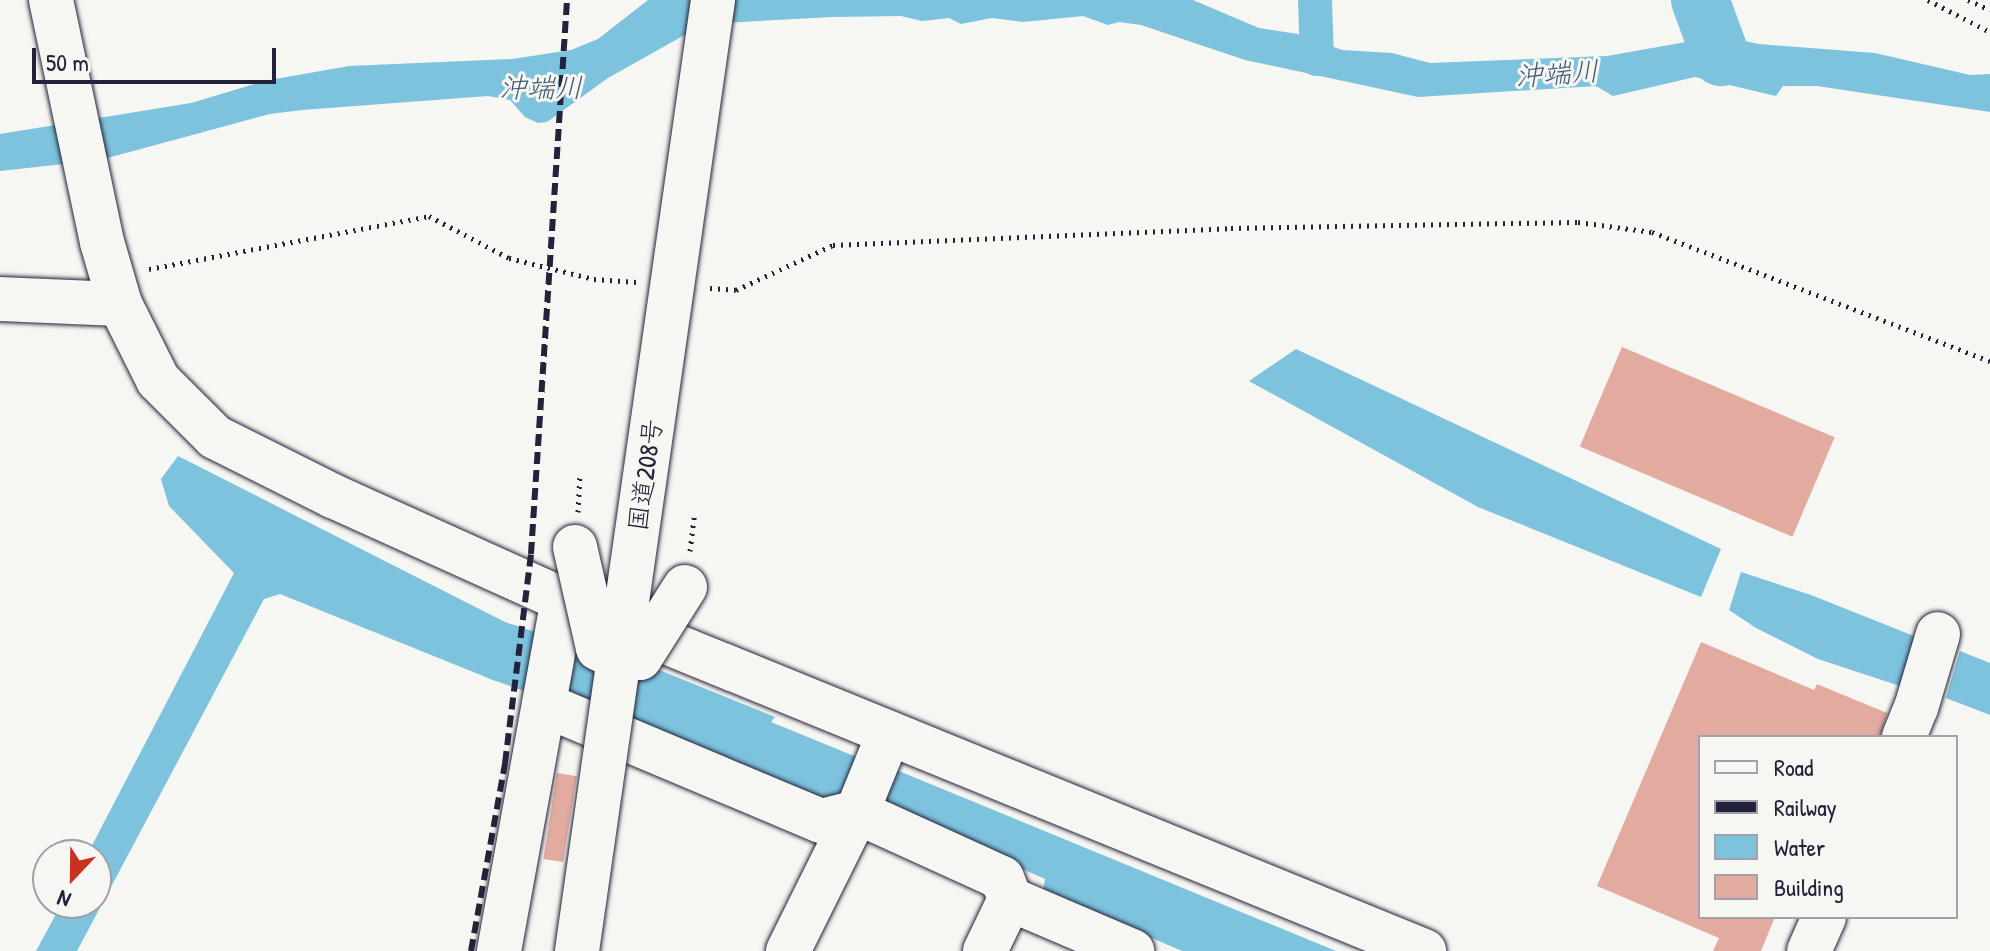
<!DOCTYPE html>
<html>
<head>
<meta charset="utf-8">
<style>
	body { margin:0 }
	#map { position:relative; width:1990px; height:951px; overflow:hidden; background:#f6f6f2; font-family:"Patrick Hand","Klee One",sans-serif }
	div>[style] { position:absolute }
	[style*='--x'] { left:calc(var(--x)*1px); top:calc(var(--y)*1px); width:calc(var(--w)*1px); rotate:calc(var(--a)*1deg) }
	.water>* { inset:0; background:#7dc3de }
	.canal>* { height:34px; margin:-17px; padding:0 17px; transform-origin:17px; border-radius:17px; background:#7dc3de }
	.river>* { height:58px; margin:-29px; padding:0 29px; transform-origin:29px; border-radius:29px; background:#7dc3de }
	.building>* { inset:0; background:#e3aaa0; transform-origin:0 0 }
	.path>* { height:5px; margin-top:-2.5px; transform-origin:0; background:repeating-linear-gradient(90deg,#22223b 0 2px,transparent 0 8px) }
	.roads { filter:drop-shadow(0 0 2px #22223b) drop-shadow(0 0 2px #22223b) }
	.minor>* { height:44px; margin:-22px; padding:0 22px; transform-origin:22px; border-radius:22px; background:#f6f6f2 }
	.rail>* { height:6px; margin-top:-3px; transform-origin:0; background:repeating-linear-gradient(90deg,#22223b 0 12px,transparent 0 18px) }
	.bridges { filter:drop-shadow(0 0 2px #22223b) drop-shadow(0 0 2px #22223b) }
	.minor-bridge>* { height:44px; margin:-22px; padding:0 22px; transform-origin:22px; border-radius:22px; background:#f6f6f2 }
	.highway-bridge>* { height:44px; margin:-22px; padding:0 22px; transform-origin:22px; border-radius:22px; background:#f6f6f2 }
	span { translate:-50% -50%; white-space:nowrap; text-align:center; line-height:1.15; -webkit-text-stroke:6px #f6f6f2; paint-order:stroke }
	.street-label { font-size:26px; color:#22223b }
	.water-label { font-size:28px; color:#425a74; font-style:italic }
	.legend { position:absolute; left:1698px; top:735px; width:260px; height:184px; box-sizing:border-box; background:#f6f6f2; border:2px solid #a1a1a9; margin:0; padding:10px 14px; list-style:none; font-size:24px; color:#22223b }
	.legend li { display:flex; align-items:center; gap:16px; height:40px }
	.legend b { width:40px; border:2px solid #a1a1a9 }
	.north { position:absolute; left:32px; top:839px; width:80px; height:80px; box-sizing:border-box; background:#f6f6f2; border:2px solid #a1a1a9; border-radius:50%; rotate:202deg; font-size:22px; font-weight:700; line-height:32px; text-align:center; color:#22223b }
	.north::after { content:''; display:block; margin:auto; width:28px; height:36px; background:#c8321e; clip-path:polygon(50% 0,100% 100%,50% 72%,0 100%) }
	.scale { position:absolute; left:32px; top:48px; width:244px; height:36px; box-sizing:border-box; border:4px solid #22223b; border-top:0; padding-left:10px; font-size:24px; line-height:28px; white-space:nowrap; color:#22223b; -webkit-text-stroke:6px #f6f6f2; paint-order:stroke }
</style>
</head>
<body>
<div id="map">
	<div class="water">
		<i style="clip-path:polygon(648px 0,1193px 0,1259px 28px,1298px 34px,1342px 50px,1392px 53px,1430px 63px,1607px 56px,1720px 36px,1759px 44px,1875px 53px,1970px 75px,1990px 74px,1990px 112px,1817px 86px,1783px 86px,1776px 96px,1695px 77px,1613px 96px,1596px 86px,1418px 97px,1245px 60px,1141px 25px,1119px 22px,1108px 25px,1083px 16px,1023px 22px,992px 18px,961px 24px,949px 18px,922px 21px,901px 16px,832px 17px,723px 23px,690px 32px,608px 78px,547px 122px,538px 123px,525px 117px,510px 100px,488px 96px,302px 110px,270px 114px,100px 160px,0 171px,0 134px,191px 103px,264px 81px,349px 66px,512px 59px,571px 50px,598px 39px)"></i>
		<i style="clip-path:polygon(1296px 349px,1721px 549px,1701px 597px,1478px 507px,1249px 381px)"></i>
		<i style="clip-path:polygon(178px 456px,505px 622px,581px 647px,574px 701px,493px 680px,280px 594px,264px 599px,77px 951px,36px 951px,62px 903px,96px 903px,96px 855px,87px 855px,234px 573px,169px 506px,161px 479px)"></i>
		<i style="clip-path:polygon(1741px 572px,1811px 595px,1919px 638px,1903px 687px,1818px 659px,1756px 628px,1729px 610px)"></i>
		<i style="clip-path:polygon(1960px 651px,1990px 663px,1990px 715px,1946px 698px)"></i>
		<i style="clip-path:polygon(647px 665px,775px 717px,771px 722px,859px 758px,846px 791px,824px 805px,640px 731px)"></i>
		<i style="clip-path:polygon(889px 767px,1336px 951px,1182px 951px,1043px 891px,1045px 879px,885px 809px,879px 796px)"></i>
	</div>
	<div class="canal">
		<i style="--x:1315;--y:0;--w:59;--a:88.1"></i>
	</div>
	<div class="river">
		<i style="--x:1700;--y:0;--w:61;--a:69.8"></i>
		<i style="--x:501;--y:652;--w:230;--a:19.5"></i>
	</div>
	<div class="building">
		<i style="left:1622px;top:347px;width:231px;height:108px;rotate:23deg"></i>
		<i style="clip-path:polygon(1701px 642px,1814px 690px,1817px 684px,1887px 713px,1880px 737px,1700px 737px,1700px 917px,1775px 917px,1761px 951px,1713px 951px,1719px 938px,1597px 886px)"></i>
		<i style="left:557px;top:773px;width:20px;height:87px;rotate:9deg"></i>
	</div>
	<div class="path">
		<i style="--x:1928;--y:0;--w:70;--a:27.3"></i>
		<i style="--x:1968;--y:0;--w:24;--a:24"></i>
		<i style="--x:149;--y:269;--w:285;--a:-10.7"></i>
		<i style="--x:429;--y:216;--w:90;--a:27.7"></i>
		<i style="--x:509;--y:258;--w:88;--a:13.9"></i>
		<i style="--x:594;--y:279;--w:43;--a:4"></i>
		<i style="--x:710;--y:288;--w:26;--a:4"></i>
		<i style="--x:736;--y:290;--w:107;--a:-24.9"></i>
		<i style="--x:833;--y:245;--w:398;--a:-2.4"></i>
		<i style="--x:1231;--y:228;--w:347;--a:-1"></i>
		<i style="--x:1578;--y:222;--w:75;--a:7.7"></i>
		<i style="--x:1652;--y:232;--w:362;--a:20.9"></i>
		<i style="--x:578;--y:512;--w:35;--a:-87"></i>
		<i style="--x:690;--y:551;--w:35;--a:-83"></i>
	</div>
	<div class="roads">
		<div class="minor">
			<i style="--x:51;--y:0;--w:247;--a:78.1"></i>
			<i style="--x:102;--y:242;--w:65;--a:73.8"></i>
			<i style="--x:120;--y:304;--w:85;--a:63.4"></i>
			<i style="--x:158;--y:380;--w:81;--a:45"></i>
			<i style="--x:215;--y:437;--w:132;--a:26.6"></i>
			<i style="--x:333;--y:496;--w:252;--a:24.3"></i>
			<i style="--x:563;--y:600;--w:930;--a:22.18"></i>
			<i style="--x:0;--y:299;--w:120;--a:2.4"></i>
			<i style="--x:545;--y:705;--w:299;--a:22.8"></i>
			<i style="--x:821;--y:821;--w:37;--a:-14"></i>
			<i style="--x:857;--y:812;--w:159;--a:24.5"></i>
			<i style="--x:1002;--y:878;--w:22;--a:69"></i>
			<i style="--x:1010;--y:899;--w:133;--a:23.1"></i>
			<i style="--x:1904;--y:737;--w:31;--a:-68"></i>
			<i style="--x:1916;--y:708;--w:77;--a:-73.4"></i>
			<i style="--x:499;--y:951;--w:357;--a:-79.7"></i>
			<i style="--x:788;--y:951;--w:155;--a:-63.6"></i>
			<i style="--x:857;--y:812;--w:85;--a:-67.9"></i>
			<i style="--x:985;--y:951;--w:58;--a:-64.3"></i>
			<i style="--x:1809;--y:951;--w:37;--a:-66"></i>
		</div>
	</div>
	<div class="rail">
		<i style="--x:471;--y:951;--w:191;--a:-79.7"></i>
		<i style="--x:505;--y:763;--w:211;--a:-82.9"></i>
		<i style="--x:531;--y:554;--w:555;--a:-86.28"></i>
	</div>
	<div class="bridges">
		<div class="minor-bridge">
			<i style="--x:575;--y:547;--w:104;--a:77.2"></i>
			<i style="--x:598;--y:648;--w:23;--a:29"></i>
			<i style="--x:618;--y:659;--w:22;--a:-3"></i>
			<i style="--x:640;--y:658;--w:84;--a:-57.6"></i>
		</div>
		<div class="highway-bridge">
			<i style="--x:577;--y:951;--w:961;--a:-81.86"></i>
		</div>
	</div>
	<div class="street-label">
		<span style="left:645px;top:475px;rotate:-82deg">国道208号</span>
	</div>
	<div class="water-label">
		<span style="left:1557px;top:73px;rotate:-4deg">沖端川</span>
		<span style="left:541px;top:87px">沖端川</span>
	</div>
	<ul class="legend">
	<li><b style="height:10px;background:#f6f6f2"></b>Road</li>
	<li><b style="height:10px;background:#22223b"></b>Railway</li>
	<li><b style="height:22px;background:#7dc3de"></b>Water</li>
	<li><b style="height:22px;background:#e3aaa0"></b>Building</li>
	</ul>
	<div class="north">N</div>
	<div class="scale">50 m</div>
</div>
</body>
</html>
